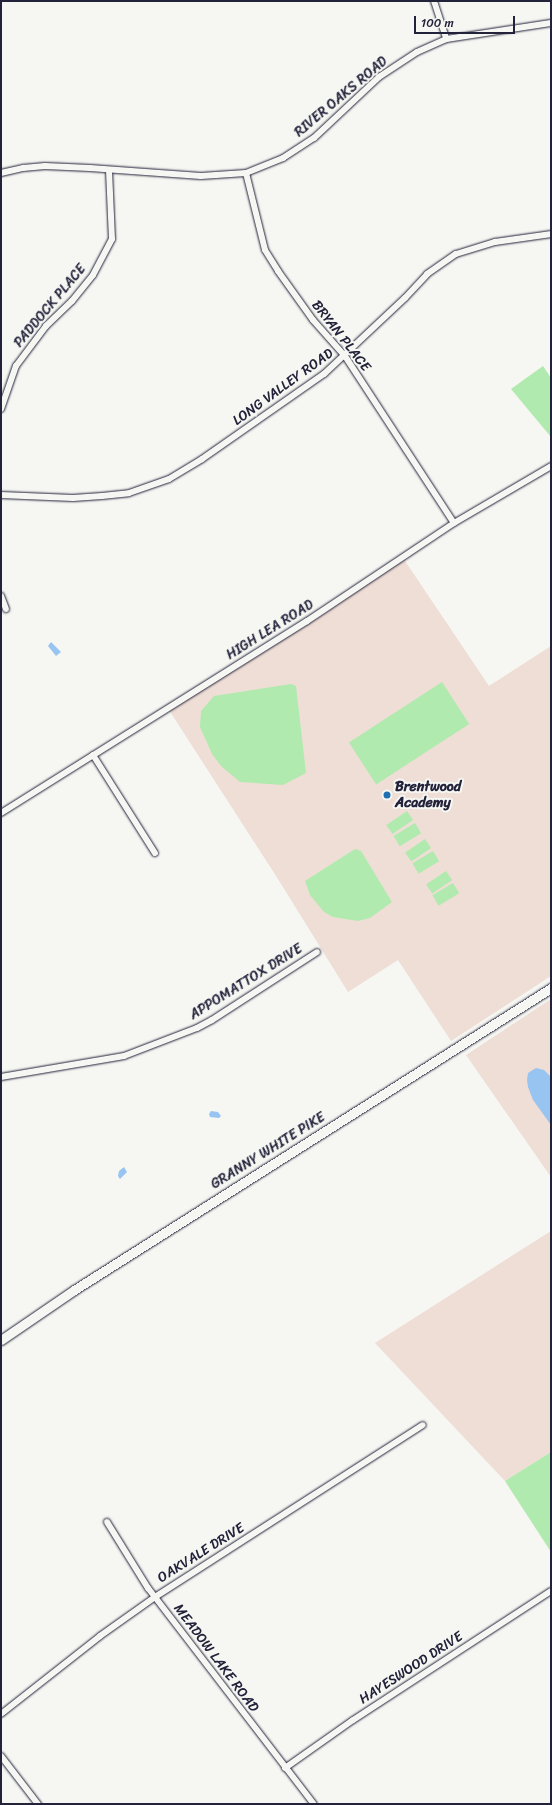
<!DOCTYPE html>
<html>
<head>
<meta charset="utf-8">
<style>
	body { margin:0 }
	#map { position:relative; width:552px; height:1805px; overflow:hidden; background:#f6f6f2; font-family:Sriracha,sans-serif }
	div>[style] { position:absolute }
	[style*='--x'] { left:calc(var(--x)*1px); top:calc(var(--y)*1px); width:calc(var(--w)*1px); rotate:calc(var(--a)*1deg) }
	.built>* { inset:0; background:#eeded5 }
	.green>* { inset:0; background:#b1eaae; transform-origin:0 0 }
	.water>* { inset:0; background:#97c4f1 }
	.roads { filter:drop-shadow(0 0 1px #22223b) drop-shadow(0 0 1px #22223b) }
	.street>* { height:6px; margin:-3px; padding:0 3px; transform-origin:3px; border-radius:3px; background:#f6f6f2 }
	.secondary>* { height:9px; margin:-4.5px; padding:0 4.5px; transform-origin:4.5px; border-radius:4.5px; background:#f6f6f2 }
	.dots>* { width:11px; height:11px; translate:-50% -50%; box-sizing:border-box; border:2px solid #f6f6f2; border-radius:50% }
	span { translate:-50% -50%; white-space:nowrap; text-align:center; line-height:1.15; -webkit-text-stroke:4px #f6f6f2; paint-order:stroke }
	.street-label { font-size:14px; color:#22223b }
	.poi-label { font-size:14px; color:#22223b; font-weight:700 }
	.left { translate:0 -50%; text-align:left }
	.frame { position:absolute; inset:0; border:2px solid #22223b; pointer-events:none }
	.scale { position:absolute; left:414px; top:16px; width:101px; height:18px; box-sizing:border-box; border:2px solid #22223b; border-top:0; padding-left:5px; font-size:12px; line-height:14px; white-space:nowrap; color:#22223b; -webkit-text-stroke:3px #f6f6f2; paint-order:stroke }
</style>
</head>
<body>
<div id="map">
	<div class="built">
		<i style="clip-path:polygon(403px 558px,489px 686px,551px 646px,551px 976px,451px 1041px,398px 960px,348px 992px,278px 879px,169px 710px)"></i>
		<i style="clip-path:polygon(551px 999px,551px 1177px,466px 1055px)"></i>
		<i style="clip-path:polygon(551px 1231px,551px 1452px,505px 1481px,375px 1343px)"></i>
	</div>
	<div class="green">
		<i style="clip-path:polygon(543px 366px,551px 378px,551px 437px,511px 389px)"></i>
		<i style="left:442px;top:682px;width:50px;height:111px;rotate:57deg"></i>
		<i style="clip-path:polygon(291px 684px,296px 686px,306px 773px,283px 785px,240px 782px,221px 766px,212px 754px,200px 727px,201px 711px,214px 696px)"></i>
		<i style="left:407px;top:811px;width:11px;height:25px;rotate:56deg"></i>
		<i style="left:415px;top:823px;width:12px;height:25px;rotate:59deg"></i>
		<i style="left:425px;top:839px;width:11px;height:24px;rotate:56deg"></i>
		<i style="clip-path:polygon(355px 849px,361px 851px,392px 902px,370px 918px,358px 921px,333px 917px,324px 912px,310px 895px,305px 881px)"></i>
		<i style="left:433px;top:851px;width:12px;height:24px;rotate:59deg"></i>
		<i style="left:446px;top:871px;width:11px;height:24px;rotate:56deg"></i>
		<i style="left:453px;top:883px;width:12px;height:24px;rotate:59deg"></i>
		<i style="clip-path:polygon(551px 1452px,551px 1552px,505px 1481px)"></i>
	</div>
	<div class="water">
		<i style="clip-path:polygon(51px 642px,61px 652px,56px 656px,48px 646px)"></i>
		<i style="clip-path:polygon(536px 1068px,544px 1070px,551px 1077px,551px 1125px,533px 1100px,528px 1087px,527px 1080px,528px 1073px)"></i>
		<i style="clip-path:polygon(211px 1111px,218px 1112px,221px 1116px,219px 1118px,210px 1117px,209px 1114px)"></i>
		<i style="clip-path:polygon(124px 1167px,127px 1172px,120px 1179px,118px 1176px,119px 1171px)"></i>
	</div>
	<div class="roads">
		<div class="street">
			<i style="--x:434;--y:1;--w:40;--a:72"></i>
			<i style="--x:1;--y:173;--w:23;--a:-13"></i>
			<i style="--x:23;--y:168;--w:22;--a:-5"></i>
			<i style="--x:45;--y:166;--w:45;--a:2.5"></i>
			<i style="--x:90;--y:168;--w:111;--a:4.1"></i>
			<i style="--x:201;--y:176;--w:45;--a:-3.8"></i>
			<i style="--x:246;--y:173;--w:40;--a:-22"></i>
			<i style="--x:283;--y:158;--w:37;--a:-33"></i>
			<i style="--x:314;--y:138;--w:89;--a:-43.2"></i>
			<i style="--x:379;--y:77;--w:45;--a:-33.3"></i>
			<i style="--x:417;--y:52;--w:32;--a:-24"></i>
			<i style="--x:446;--y:39;--w:106;--a:-8.7"></i>
			<i style="--x:246;--y:173;--w:79;--a:76.1"></i>
			<i style="--x:265;--y:250;--w:25;--a:58"></i>
			<i style="--x:278;--y:271;--w:60;--a:54.5"></i>
			<i style="--x:313;--y:320;--w:48;--a:48.4"></i>
			<i style="--x:345;--y:356;--w:199;--a:56.9"></i>
			<i style="--x:1;--y:409;--w:46;--a:-70.8"></i>
			<i style="--x:16;--y:366;--w:50;--a:-53.1"></i>
			<i style="--x:46;--y:326;--w:36;--a:-44"></i>
			<i style="--x:72;--y:301;--w:33;--a:-51"></i>
			<i style="--x:93;--y:275;--w:41;--a:-62.2"></i>
			<i style="--x:112;--y:239;--w:69;--a:-92.5"></i>
			<i style="--x:1;--y:495;--w:72;--a:2.4"></i>
			<i style="--x:73;--y:498;--w:29;--a:-4"></i>
			<i style="--x:102;--y:496;--w:27;--a:-6"></i>
			<i style="--x:129;--y:493;--w:42;--a:-19.3"></i>
			<i style="--x:169;--y:479;--w:39;--a:-31"></i>
			<i style="--x:202;--y:459;--w:149;--a:-34.9"></i>
			<i style="--x:324;--y:374;--w:111;--a:-43.2"></i>
			<i style="--x:405;--y:298;--w:33;--a:-47"></i>
			<i style="--x:427;--y:274;--w:35;--a:-35"></i>
			<i style="--x:456;--y:254;--w:41;--a:-17.1"></i>
			<i style="--x:495;--y:242;--w:57;--a:-8.1"></i>
			<i style="--x:1;--y:596;--w:14;--a:69"></i>
			<i style="--x:93;--y:755;--w:116;--a:57.7"></i>
			<i style="--x:1;--y:813;--w:361;--a:-32.1"></i>
			<i style="--x:307;--y:621;--w:177;--a:-33.7"></i>
			<i style="--x:454;--y:523;--w:113;--a:-30.4"></i>
			<i style="--x:1;--y:1077;--w:125;--a:-9.7"></i>
			<i style="--x:124;--y:1056;--w:78;--a:-21"></i>
			<i style="--x:197;--y:1028;--w:17;--a:-28"></i>
			<i style="--x:212;--y:1020;--w:125;--a:-32.9"></i>
			<i style="--x:107;--y:1522;--w:78;--a:58.2"></i>
			<i style="--x:148;--y:1588;--w:272;--a:52.5"></i>
			<i style="--x:1;--y:1714;--w:126;--a:-38.2"></i>
			<i style="--x:100;--y:1636;--w:67;--a:-35.3"></i>
			<i style="--x:155;--y:1597;--w:318;--a:-32.7"></i>
			<i style="--x:1;--y:1756;--w:61;--a:52.4"></i>
			<i style="--x:285;--y:1768;--w:83;--a:-35.2"></i>
			<i style="--x:353;--y:1720;--w:236;--a:-33.1"></i>
		</div>
		<div class="secondary">
			<i style="--x:1;--y:1340;--w:88;--a:-34.4"></i>
			<i style="--x:74;--y:1290;--w:565;--a:-32.34"></i>
		</div>
	</div>
	<div class="dots">
		<i style="left:387px;top:795px;background:#1f6fb2"></i>
	</div>
	<div class="street-label">
		<span style="left:341px;top:97px;rotate:-40deg">RIVER OAKS ROAD</span>
		<span style="left:50px;top:306px;rotate:-50deg">PADDOCK PLACE</span>
		<span style="left:341px;top:336px;rotate:52deg">BRYAN PLACE</span>
		<span style="left:283px;top:387px;rotate:-36deg">LONG VALLEY ROAD</span>
		<span style="left:270px;top:630px;rotate:-32deg">HIGH LEA ROAD</span>
		<span style="left:246px;top:982px;rotate:-32deg">APPOMATTOX DRIVE</span>
		<span style="left:268px;top:1151px;rotate:-32deg">GRANNY WHITE PIKE</span>
		<span style="left:201px;top:1553px;rotate:-32deg">OAKVALE DRIVE</span>
		<span style="left:216px;top:1658px;rotate:53deg">MEADOW LAKE ROAD</span>
		<span style="left:411px;top:1668px;rotate:-33deg">HAYESWOOD DRIVE</span>
	</div>
	<div class="poi-label">
		<span class="left" style="left:395px;top:795px">Brentwood<br>Academy</span>
	</div>
	<div class="frame"></div>
	<div class="scale">100 m</div>
</div>
</body>
</html>
